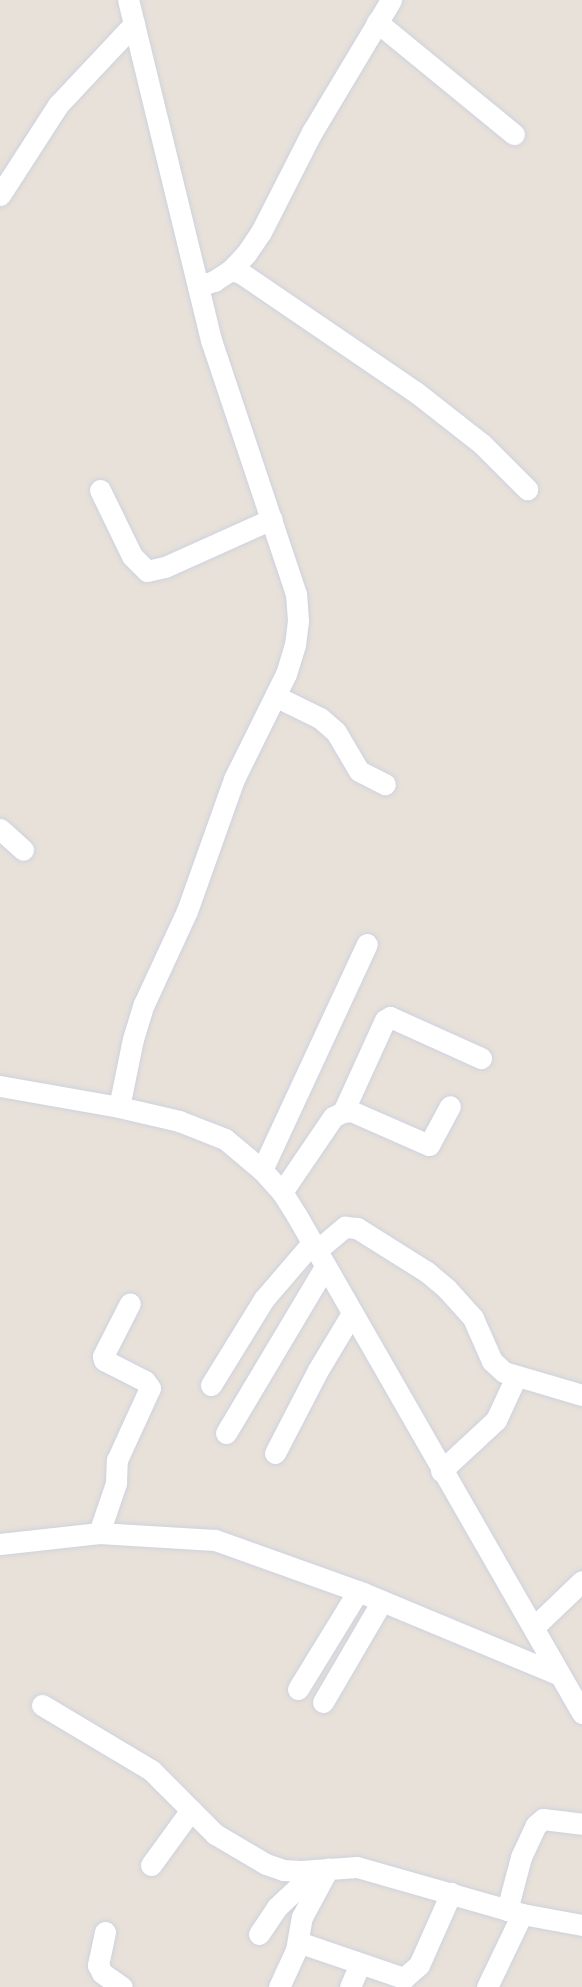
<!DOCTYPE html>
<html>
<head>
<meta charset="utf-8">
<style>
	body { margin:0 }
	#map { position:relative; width:582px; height:1987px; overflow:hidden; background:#e8e1d9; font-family:Karla,sans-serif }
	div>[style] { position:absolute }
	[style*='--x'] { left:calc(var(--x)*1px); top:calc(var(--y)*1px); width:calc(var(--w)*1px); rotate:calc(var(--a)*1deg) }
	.roads { filter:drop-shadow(0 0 2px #ced2df) drop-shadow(0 0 2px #ced2df) }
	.minor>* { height:21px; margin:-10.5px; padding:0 10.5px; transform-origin:10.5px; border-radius:10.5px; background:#fff }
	span { translate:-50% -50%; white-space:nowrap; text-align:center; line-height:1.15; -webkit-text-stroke:4.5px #fff; paint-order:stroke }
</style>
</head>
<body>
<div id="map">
	<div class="roads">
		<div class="minor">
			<i style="--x:377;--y:22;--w:177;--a:39.3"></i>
			<i style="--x:0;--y:195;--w:107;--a:-57.2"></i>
			<i style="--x:58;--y:105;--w:111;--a:-46.8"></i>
			<i style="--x:231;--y:270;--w:10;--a:17"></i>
			<i style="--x:241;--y:273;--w:213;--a:34.3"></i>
			<i style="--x:417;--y:393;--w:83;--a:38.1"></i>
			<i style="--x:482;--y:444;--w:64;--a:45"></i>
			<i style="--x:198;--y:286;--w:17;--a:-17"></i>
			<i style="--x:214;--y:281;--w:20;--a:-33"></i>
			<i style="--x:231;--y:270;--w:22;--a:-47"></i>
			<i style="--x:246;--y:254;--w:27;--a:-56"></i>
			<i style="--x:261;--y:232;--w:112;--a:-63"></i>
			<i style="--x:312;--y:132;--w:154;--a:-59.1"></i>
			<i style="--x:100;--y:490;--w:73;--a:64.1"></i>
			<i style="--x:132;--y:556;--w:21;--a:45"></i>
			<i style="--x:147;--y:571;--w:18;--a:-13"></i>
			<i style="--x:165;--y:567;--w:117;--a:-24.2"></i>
			<i style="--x:275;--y:696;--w:50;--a:26.1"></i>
			<i style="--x:320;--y:718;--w:21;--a:41"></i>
			<i style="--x:336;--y:732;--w:45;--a:59.5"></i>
			<i style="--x:359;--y:771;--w:29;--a:27"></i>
			<i style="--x:0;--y:829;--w:31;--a:42"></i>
			<i style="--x:0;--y:1086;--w:121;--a:10"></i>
			<i style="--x:119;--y:1107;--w:62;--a:13.1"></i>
			<i style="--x:179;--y:1121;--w:49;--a:21.4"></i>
			<i style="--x:225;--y:1139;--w:48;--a:40"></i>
			<i style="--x:262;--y:1170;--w:30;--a:48"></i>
			<i style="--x:282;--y:1192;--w:28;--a:58"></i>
			<i style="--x:297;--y:1216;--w:573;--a:60.17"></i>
			<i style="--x:119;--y:1107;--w:69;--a:-78.4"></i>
			<i style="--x:133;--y:1039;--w:37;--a:-73"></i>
			<i style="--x:144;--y:1004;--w:102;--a:-65.2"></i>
			<i style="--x:187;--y:911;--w:140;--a:-70.4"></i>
			<i style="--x:234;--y:779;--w:117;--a:-63.7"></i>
			<i style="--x:286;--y:674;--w:30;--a:-73"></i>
			<i style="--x:295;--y:645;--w:24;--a:-83"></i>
			<i style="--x:298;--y:621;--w:27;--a:-94"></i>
			<i style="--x:296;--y:594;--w:268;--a:-108.5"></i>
			<i style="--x:211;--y:340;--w:350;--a:-103.7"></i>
			<i style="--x:343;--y:1112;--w:101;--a:-65.5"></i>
			<i style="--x:385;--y:1020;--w:6;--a:-31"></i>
			<i style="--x:390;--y:1017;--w:100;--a:24.3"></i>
			<i style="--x:262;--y:1170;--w:249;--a:-65.1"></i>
			<i style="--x:282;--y:1192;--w:91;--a:-55.8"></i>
			<i style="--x:333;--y:1117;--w:11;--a:-27"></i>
			<i style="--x:343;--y:1112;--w:8;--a:-7"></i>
			<i style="--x:351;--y:1111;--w:85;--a:23.6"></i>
			<i style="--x:429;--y:1145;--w:44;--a:-61.7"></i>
			<i style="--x:316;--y:1251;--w:38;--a:-40"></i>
			<i style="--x:345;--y:1227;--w:12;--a:5"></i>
			<i style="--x:357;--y:1228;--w:83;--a:32.2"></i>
			<i style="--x:427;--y:1272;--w:26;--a:40"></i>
			<i style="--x:447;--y:1289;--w:39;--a:48"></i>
			<i style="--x:473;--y:1318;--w:47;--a:66.2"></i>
			<i style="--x:492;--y:1361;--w:16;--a:43"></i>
			<i style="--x:504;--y:1372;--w:81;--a:16.4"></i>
			<i style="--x:211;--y:1385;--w:101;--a:-58.4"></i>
			<i style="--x:264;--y:1299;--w:74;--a:-49.4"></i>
			<i style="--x:226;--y:1433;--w:193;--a:-59.2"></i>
			<i style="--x:275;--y:1453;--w:93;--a:-62.6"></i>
			<i style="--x:318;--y:1370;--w:64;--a:-59"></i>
			<i style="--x:441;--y:1471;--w:75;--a:-42.8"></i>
			<i style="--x:496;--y:1420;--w:47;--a:-65.1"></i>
			<i style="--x:99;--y:1533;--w:53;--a:-71.2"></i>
			<i style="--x:116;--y:1483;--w:23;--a:-88"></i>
			<i style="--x:117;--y:1460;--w:79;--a:-65.4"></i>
			<i style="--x:150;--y:1388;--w:9;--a:-126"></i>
			<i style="--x:145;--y:1381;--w:46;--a:-152.9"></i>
			<i style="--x:104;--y:1360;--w:4;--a:-104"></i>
			<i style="--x:103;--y:1356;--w:59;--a:-63"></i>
			<i style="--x:0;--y:1544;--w:100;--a:-6.3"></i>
			<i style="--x:99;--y:1533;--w:116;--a:3.5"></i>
			<i style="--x:215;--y:1540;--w:157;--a:19.7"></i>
			<i style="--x:363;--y:1593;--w:213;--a:22.6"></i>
			<i style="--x:534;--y:1627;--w:66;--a:-43.8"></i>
			<i style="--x:298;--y:1689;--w:115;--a:-58.5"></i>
			<i style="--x:323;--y:1702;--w:117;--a:-59.7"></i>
			<i style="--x:42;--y:1705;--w:127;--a:30.8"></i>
			<i style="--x:151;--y:1770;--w:91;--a:45"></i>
			<i style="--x:215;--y:1834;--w:59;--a:30.5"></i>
			<i style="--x:266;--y:1864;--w:18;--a:19"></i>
			<i style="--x:283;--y:1870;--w:18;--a:3"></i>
			<i style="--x:301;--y:1871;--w:56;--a:-4.1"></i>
			<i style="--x:357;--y:1867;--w:172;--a:15.9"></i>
			<i style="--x:522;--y:1914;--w:61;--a:10.4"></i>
			<i style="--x:151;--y:1865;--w:68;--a:-54"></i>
			<i style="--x:507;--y:1910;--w:55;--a:-75.2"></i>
			<i style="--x:521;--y:1857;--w:35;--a:-65"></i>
			<i style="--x:536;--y:1825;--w:9;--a:-41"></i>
			<i style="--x:543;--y:1819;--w:39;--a:7"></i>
			<i style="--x:105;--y:1932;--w:34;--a:102"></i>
			<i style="--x:98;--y:1965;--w:9;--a:63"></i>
			<i style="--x:102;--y:1973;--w:24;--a:35"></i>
			<i style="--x:259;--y:1934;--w:32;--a:-56"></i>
			<i style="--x:277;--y:1907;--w:54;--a:-42.8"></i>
			<i style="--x:298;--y:1942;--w:112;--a:18.8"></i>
			<i style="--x:404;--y:1978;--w:20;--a:-41"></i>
			<i style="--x:419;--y:1965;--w:79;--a:-66"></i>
			<i style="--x:279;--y:1987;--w:41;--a:-65.3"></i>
			<i style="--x:296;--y:1950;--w:34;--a:-80"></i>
			<i style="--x:302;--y:1917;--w:55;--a:-61.6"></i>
			<i style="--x:350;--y:1987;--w:25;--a:-67"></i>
			<i style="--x:487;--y:1987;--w:81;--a:-64.4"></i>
		</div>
	</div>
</div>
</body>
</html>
